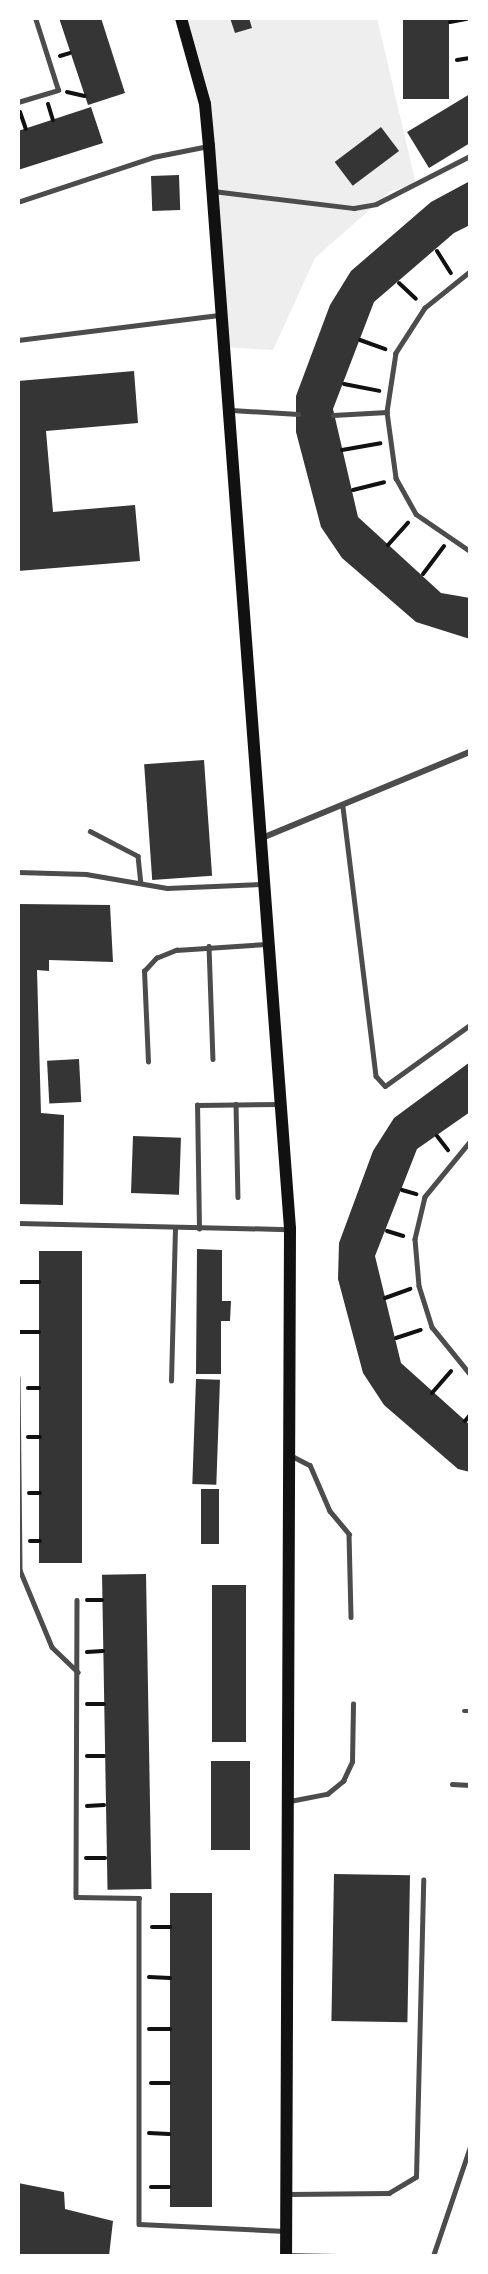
<!DOCTYPE html>
<html>
<head>
<meta charset="utf-8">
<style>
	body { margin:0 }
	#map { position:relative; width:488px; height:2274px; overflow:hidden; background:#fff; font-family:Raleway,sans-serif }
	div>[style] { position:absolute }
	[style*='--x'] { left:calc(var(--x)*1px); top:calc(var(--y)*1px); width:calc(var(--w)*1px); rotate:calc(var(--a)*1deg) }
	.green>* { inset:0; background:#eee }
	.building>* { inset:0; background:#353535; transform-origin:0 0 }
	.path>* { height:4px; margin:-2px; padding:0 2px; transform-origin:2px; border-radius:2px; background:#111 }
	.service>* { height:4.5px; margin:-2.25px; padding:0 2.25px; transform-origin:2.25px; border-radius:2.25px; background:#4c4c4c }
	.minor>* { height:6px; margin:-3px; padding:0 3px; transform-origin:3px; border-radius:3px; background:#4c4c4c }
	.secondary>* { height:12px; margin:-6px; padding:0 6px; transform-origin:6px; border-radius:6px; background:#111 }
	span { translate:-50% -50%; white-space:nowrap; text-align:center; line-height:1.15; -webkit-text-stroke:4.5px #fff; paint-order:stroke }
	.frame { position:absolute; inset:0; border:20px solid #fff; pointer-events:none }
</style>
</head>
<body>
<div id="map">
	<div class="green">
		<i style="clip-path:polygon(180px 18px,377px 18px,416px 184px,391px 191px,315px 258px,273px 350px,222px 347px,202px 91px)"></i>
	</div>
	<div class="building">
		<i style="clip-path:polygon(59px 18px,101px 18px,125px 93px,88px 105px)"></i>
		<i style="clip-path:polygon(230px 18px,249px 18px,252px 28px,235px 33px)"></i>
		<i style="left:403px;top:18px;width:46px;height:81px"></i>
		<i style="clip-path:polygon(470px 94px,470px 143px,429px 168px,407px 132px)"></i>
		<i style="clip-path:polygon(91px 107px,103px 143px,18px 170px,18px 131px)"></i>
		<i style="left:381px;top:127px;width:30px;height:58px;rotate:53deg"></i>
		<i style="left:179px;top:175px;width:35px;height:28px;rotate:88deg"></i>
		<i style="clip-path:polygon(470px 181px,470px 225px,454px 233px,374px 302px,333px 409px,358px 517px,441px 593px,470px 598px,470px 639px,416px 622px,342px 558px,321px 527px,296px 432px,296px 396px,330px 305px,351px 271px,431px 202px)"></i>
		<i style="clip-path:polygon(134px 371px,138px 423px,46px 431px,53px 512px,135px 505px,140px 561px,18px 571px,18px 381px)"></i>
		<i style="left:204px;top:760px;width:116px;height:60px;rotate:86deg"></i>
		<i style="clip-path:polygon(18px 904px,110px 905px,113px 962px,49px 960px,49px 971px,37px 970px,41px 1113px,64px 1115px,63px 1205px,18px 1204px)"></i>
		<i style="left:79px;top:1059px;width:43px;height:32px;rotate:87deg"></i>
		<i style="clip-path:polygon(470px 1062px,470px 1112px,417px 1149px,375px 1256px,401px 1363px,470px 1425px,470px 1472px,458px 1469px,384px 1405px,363px 1373px,338px 1279px,339px 1243px,373px 1151px,394px 1118px)"></i>
		<i style="left:133px;top:1136px;width:48px;height:57px;rotate:2deg"></i>
		<i style="clip-path:polygon(197px 1249px,222px 1250px,222px 1301px,231px 1301px,230px 1321px,221px 1321px,221px 1374px,196px 1374px)"></i>
		<i style="left:39px;top:1251px;width:43px;height:312px"></i>
		<i style="left:196px;top:1379px;width:24px;height:105px;rotate:2deg"></i>
		<i style="left:201px;top:1489px;width:18px;height:55px"></i>
		<i style="left:146px;top:1574px;width:315px;height:44px;rotate:89deg"></i>
		<i style="left:212px;top:1585px;width:34px;height:157px"></i>
		<i style="left:211px;top:1761px;width:39px;height:89px"></i>
		<i style="left:334px;top:1874px;width:76px;height:147px;rotate:1deg"></i>
		<i style="left:170px;top:1893px;width:42px;height:314px"></i>
		<i style="clip-path:polygon(18px 2183px,64px 2192px,65px 2209px,113px 2221px,109px 2256px,18px 2256px)"></i>
	</div>
	<div class="path">
		<i style="--x:450;--y:22;--w:20;--a:-11"></i>
		<i style="--x:60;--y:56;--w:10;--a:-17"></i>
		<i style="--x:457;--y:60;--w:13;--a:-9"></i>
		<i style="--x:67;--y:92;--w:18;--a:13"></i>
		<i style="--x:48;--y:104;--w:17;--a:73"></i>
		<i style="--x:20;--y:112;--w:18;--a:71"></i>
		<i style="--x:437;--y:251;--w:26;--a:58"></i>
		<i style="--x:399;--y:283;--w:23;--a:43"></i>
		<i style="--x:360;--y:340;--w:27;--a:20"></i>
		<i style="--x:344;--y:384;--w:36;--a:11"></i>
		<i style="--x:342;--y:450;--w:39;--a:-10"></i>
		<i style="--x:353;--y:490;--w:32;--a:-14"></i>
		<i style="--x:388;--y:545;--w:30;--a:-48"></i>
		<i style="--x:423;--y:574;--w:35;--a:-53"></i>
		<i style="--x:437;--y:1136;--w:18;--a:52"></i>
		<i style="--x:402;--y:1190;--w:15;--a:16"></i>
		<i style="--x:387;--y:1231;--w:17;--a:17"></i>
		<i style="--x:18;--y:1282;--w:21;--a:0"></i>
		<i style="--x:385;--y:1298;--w:27;--a:-20"></i>
		<i style="--x:18;--y:1332;--w:21;--a:0"></i>
		<i style="--x:396;--y:1338;--w:26;--a:-18"></i>
		<i style="--x:28;--y:1388;--w:11;--a:0"></i>
		<i style="--x:432;--y:1393;--w:29;--a:-49"></i>
		<i style="--x:465;--y:1421;--w:8;--a:-50"></i>
		<i style="--x:28;--y:1437;--w:12;--a:0"></i>
		<i style="--x:29;--y:1493;--w:11;--a:0"></i>
		<i style="--x:30;--y:1541;--w:10;--a:0"></i>
		<i style="--x:87;--y:1600;--w:15;--a:0"></i>
		<i style="--x:87;--y:1652;--w:16;--a:-4"></i>
		<i style="--x:87;--y:1704;--w:17;--a:0"></i>
		<i style="--x:87;--y:1756;--w:17;--a:0"></i>
		<i style="--x:87;--y:1806;--w:17;--a:-3"></i>
		<i style="--x:86;--y:1858;--w:19;--a:0"></i>
		<i style="--x:152;--y:1927;--w:18;--a:0"></i>
		<i style="--x:149;--y:1977;--w:21;--a:3"></i>
		<i style="--x:149;--y:2029;--w:21;--a:0"></i>
		<i style="--x:151;--y:2083;--w:18;--a:0"></i>
		<i style="--x:149;--y:2133;--w:20;--a:3"></i>
		<i style="--x:151;--y:2187;--w:18;--a:0"></i>
	</div>
	<div class="service">
		<i style="--x:18;--y:102;--w:42;--a:-16.7"></i>
		<i style="--x:58;--y:90;--w:76;--a:-107.7"></i>
		<i style="--x:213;--y:191;--w:142;--a:6.9"></i>
		<i style="--x:354;--y:208;--w:22;--a:-10"></i>
		<i style="--x:376;--y:204;--w:106;--a:-27.1"></i>
		<i style="--x:18;--y:202;--w:142;--a:-18.4"></i>
		<i style="--x:153;--y:157;--w:56;--a:-11.3"></i>
		<i style="--x:470;--y:272;--w:58;--a:141.3"></i>
		<i style="--x:425;--y:308;--w:54;--a:122.8"></i>
		<i style="--x:396;--y:353;--w:60;--a:98.7"></i>
		<i style="--x:387;--y:412;--w:67;--a:82.2"></i>
		<i style="--x:396;--y:478;--w:41;--a:60.9"></i>
		<i style="--x:416;--y:514;--w:65;--a:34.4"></i>
		<i style="--x:18;--y:340;--w:204;--a:-7.1"></i>
		<i style="--x:231;--y:410;--w:67;--a:3.4"></i>
		<i style="--x:333;--y:415;--w:54;--a:-3.2"></i>
		<i style="--x:343;--y:807;--w:271;--a:83"></i>
		<i style="--x:376;--y:1076;--w:13;--a:48"></i>
		<i style="--x:385;--y:1086;--w:105;--a:-35.7"></i>
		<i style="--x:90;--y:831;--w:54;--a:27.5"></i>
		<i style="--x:138;--y:856;--w:27;--a:84"></i>
		<i style="--x:18;--y:872;--w:68;--a:1.7"></i>
		<i style="--x:86;--y:874;--w:82;--a:9.8"></i>
		<i style="--x:167;--y:888;--w:96;--a:-2.4"></i>
		<i style="--x:209;--y:946;--w:113;--a:88"></i>
		<i style="--x:148;--y:1062;--w:91;--a:-92.5"></i>
		<i style="--x:144;--y:971;--w:18;--a:-47"></i>
		<i style="--x:156;--y:958;--w:22;--a:-22"></i>
		<i style="--x:176;--y:950;--w:91;--a:-3.8"></i>
		<i style="--x:236;--y:1104;--w:93;--a:88.8"></i>
		<i style="--x:470;--y:1142;--w:71;--a:129.3"></i>
		<i style="--x:425;--y:1197;--w:43;--a:103.4"></i>
		<i style="--x:415;--y:1239;--w:47;--a:85.1"></i>
		<i style="--x:419;--y:1286;--w:43;--a:72.4"></i>
		<i style="--x:432;--y:1327;--w:60;--a:51"></i>
		<i style="--x:18;--y:1223;--w:270;--a:1.3"></i>
		<i style="--x:199;--y:1229;--w:124;--a:-90.9"></i>
		<i style="--x:197;--y:1105;--w:83;--a:-0.7"></i>
		<i style="--x:18;--y:1377;--w:193;--a:89.4"></i>
		<i style="--x:20;--y:1570;--w:83;--a:67.4"></i>
		<i style="--x:52;--y:1647;--w:36;--a:44"></i>
		<i style="--x:171;--y:1381;--w:152;--a:-88.5"></i>
		<i style="--x:290;--y:1455;--w:22;--a:27"></i>
		<i style="--x:310;--y:1465;--w:50;--a:66.5"></i>
		<i style="--x:330;--y:1511;--w:30;--a:50"></i>
		<i style="--x:349;--y:1534;--w:83;--a:88.6"></i>
		<i style="--x:77;--y:1600;--w:297;--a:90.2"></i>
		<i style="--x:76;--y:1897;--w:63;--a:0.9"></i>
		<i style="--x:139;--y:1898;--w:326;--a:90"></i>
		<i style="--x:139;--y:2224;--w:146;--a:2.7"></i>
		<i style="--x:464;--y:1711;--w:6;--a:0"></i>
		<i style="--x:452;--y:1784;--w:18;--a:3"></i>
		<i style="--x:290;--y:1801;--w:38;--a:-11"></i>
		<i style="--x:327;--y:1794;--w:21;--a:-39"></i>
		<i style="--x:343;--y:1781;--w:21;--a:-65"></i>
		<i style="--x:352;--y:1762;--w:58;--a:-89"></i>
		<i style="--x:289;--y:2194;--w:100;--a:-0.6"></i>
		<i style="--x:389;--y:2193;--w:31;--a:-31"></i>
		<i style="--x:416;--y:2177;--w:297;--a:-88.6"></i>
		<i style="--x:286;--y:2255;--w:51;--a:1.1"></i>
		<i style="--x:433;--y:2256;--w:115;--a:-71.3"></i>
	</div>
	<div class="minor">
		<i style="--x:262;--y:838;--w:225;--a:-22.5"></i>
	</div>
	<div class="secondary">
		<i style="--x:181;--y:18;--w:89;--a:74.4"></i>
		<i style="--x:205;--y:104;--w:42;--a:84.6"></i>
		<i style="--x:209;--y:146;--w:1086;--a:85.72"></i>
		<i style="--x:290;--y:1229;--w:1027;--a:90.22"></i>
	</div>
	<div class="frame"></div>
</div>
</body>
</html>
